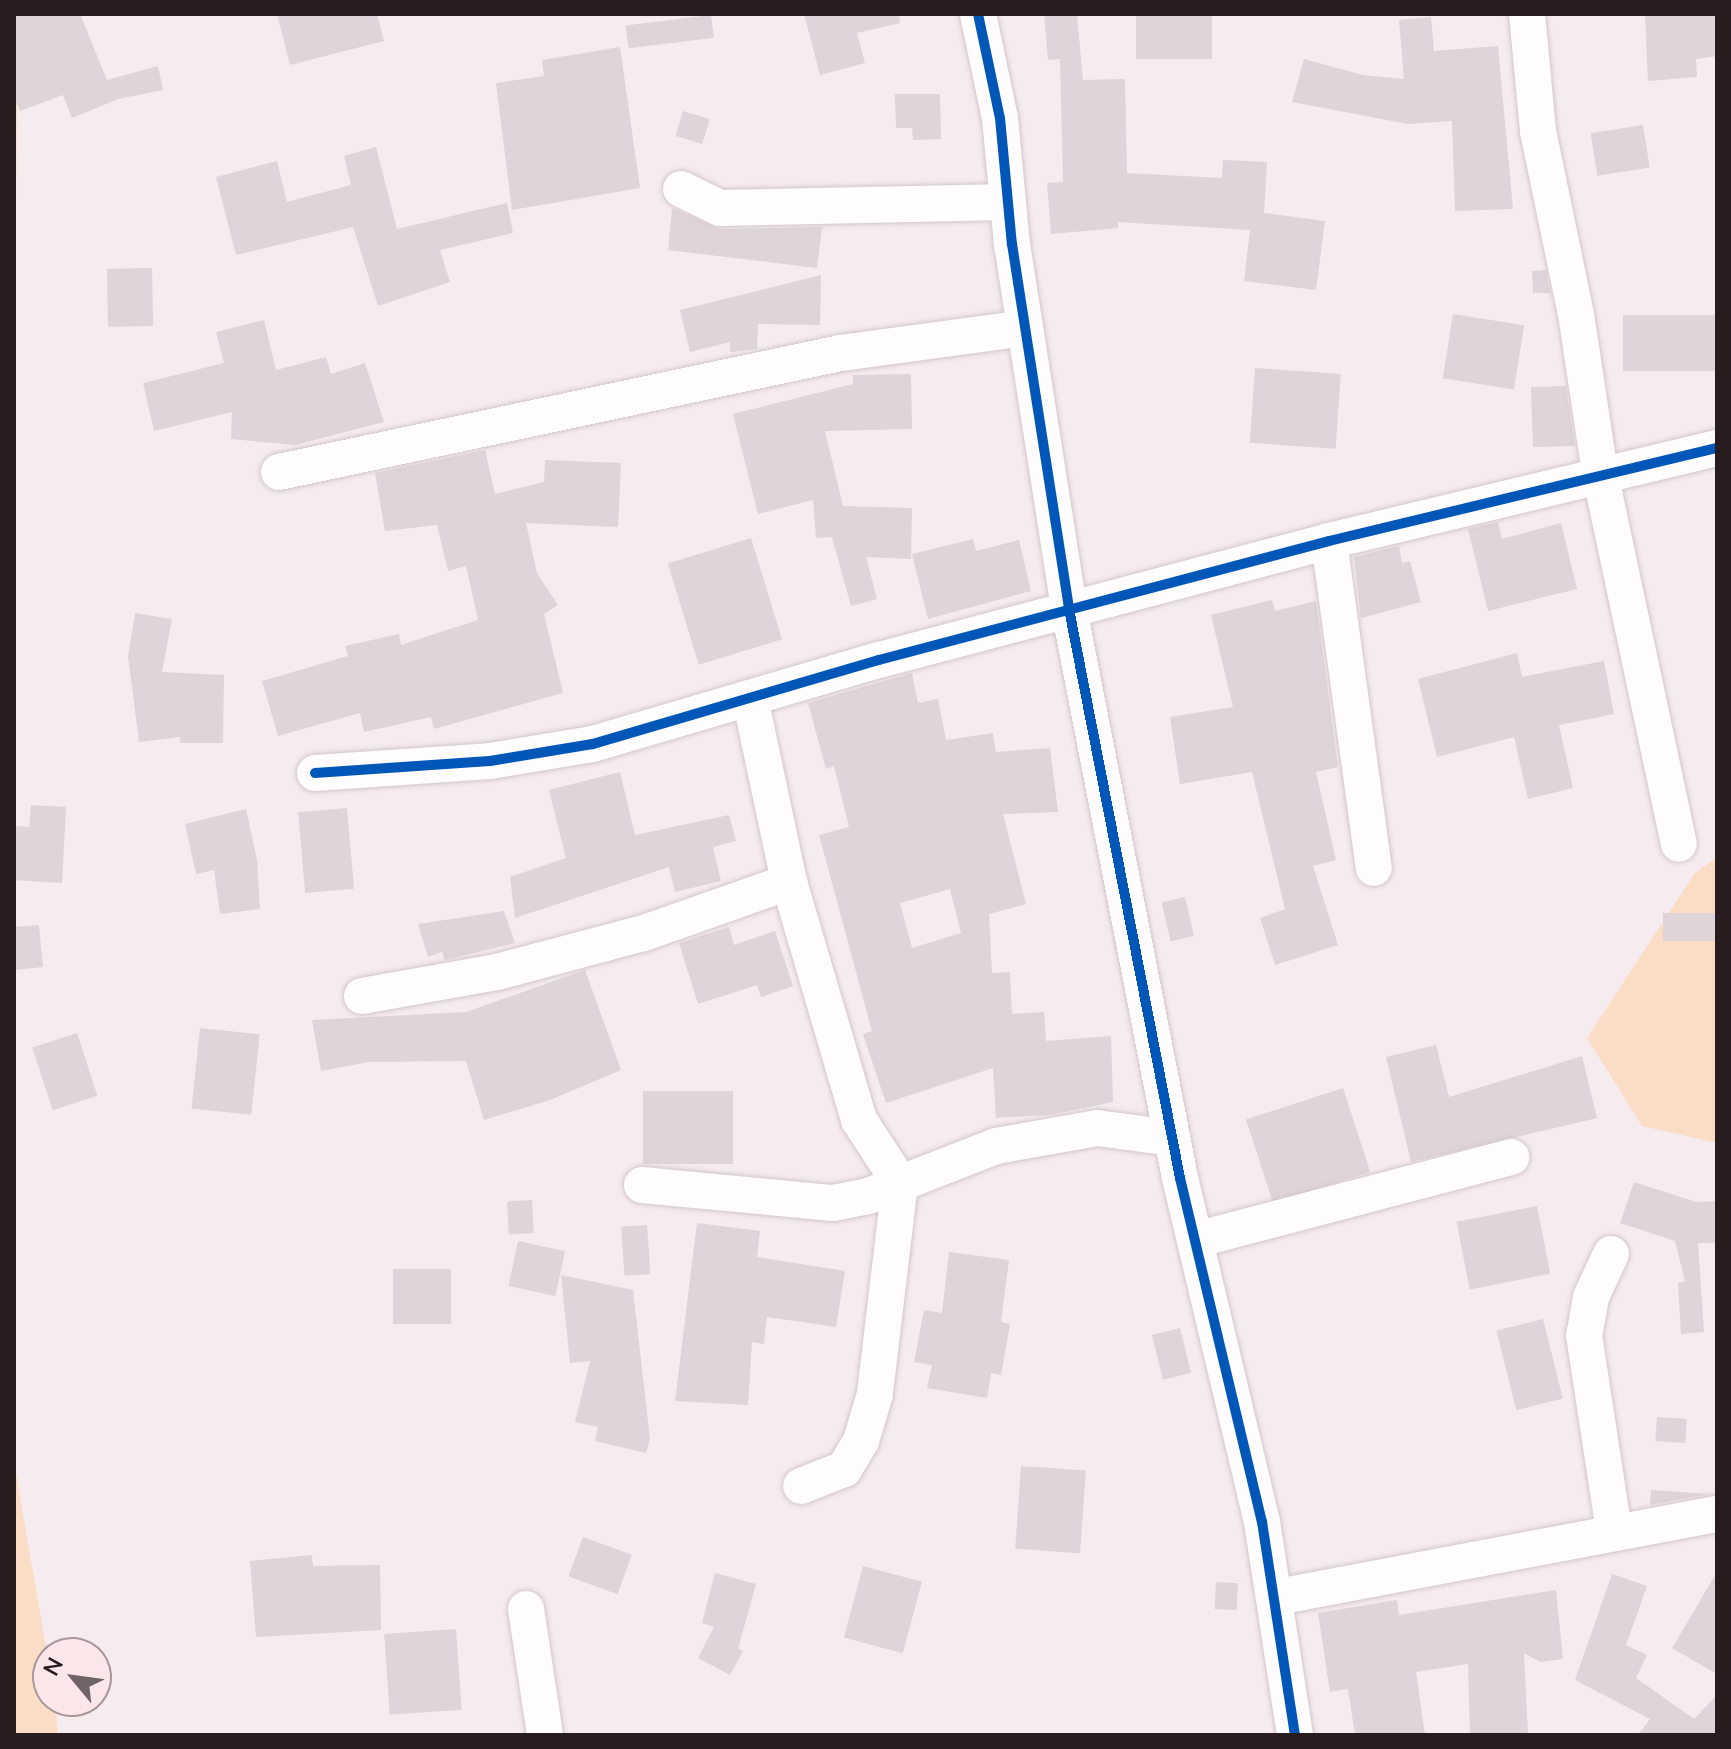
<!DOCTYPE html>
<html>
<head>
<meta charset="utf-8">
<style>
	body { margin:0 }
	#map { position:relative; width:1731px; height:1749px; overflow:hidden; background:#f6ebee; font-family:Mulish,sans-serif }
	div>[style] { position:absolute }
	[style*='--x'] { left:calc(var(--x)*1px); top:calc(var(--y)*1px); width:calc(var(--w)*1px); rotate:calc(var(--a)*1deg) }
	.green>* { inset:0; background:#faddc4 }
	.building>* { inset:0; background:#ded4d9; transform-origin:0 0 }
	.roads { filter:drop-shadow(0 0 2px #d2c7c9) drop-shadow(0 0 2px #d2c7c9) }
	.minor>* { height:36px; margin:-18px; padding:0 18px; transform-origin:18px; border-radius:18px; background:#fefcfc }
	.cycleway>* { height:10px; margin:-5px; padding:0 5px; transform-origin:5px; border-radius:5px; background:#0057b8 }
	span { translate:-50% -50%; white-space:nowrap; text-align:center; line-height:1.15; -webkit-text-stroke:6px #fbe7ea; paint-order:stroke }
	.frame { position:absolute; inset:0; border:16px solid #281c1e; pointer-events:none }
	.north { position:absolute; left:32px; top:1637px; width:80px; height:80px; box-sizing:border-box; background:#fbe7ea; border:2px solid #a79698; border-radius:50%; rotate:299deg; font-size:22px; font-weight:700; line-height:32px; text-align:center; color:#281c1e }
	.north::after { content:''; display:block; margin:auto; width:28px; height:36px; background:#706467; clip-path:polygon(50% 0,100% 100%,50% 72%,0 100%) }
</style>
</head>
<body>
<div id="map">
	<div class="green">
		<i style="clip-path:polygon(14px 14px,18px 14px,14px 394px)"></i>
		<i style="clip-path:polygon(1717px 857px,1717px 1143px,1642px 1126px,1587px 1038px,1695px 873px)"></i>
		<i style="clip-path:polygon(14px 1462px,48px 1659px,48px 1701px,55px 1701px,58px 1735px,14px 1735px)"></i>
	</div>
	<div class="building">
		<i style="clip-path:polygon(14px 14px,80px 14px,107px 80px,158px 66px,163px 90px,118px 99px,72px 118px,63px 95px,20px 111px,14px 96px)"></i>
		<i style="clip-path:polygon(277px 14px,377px 14px,384px 41px,290px 65px)"></i>
		<i style="clip-path:polygon(804px 14px,899px 14px,900px 23px,857px 33px,865px 63px,820px 75px)"></i>
		<i style="clip-path:polygon(1044px 14px,1077px 14px,1083px 80px,1125px 79px,1127px 173px,1222px 178px,1223px 160px,1267px 162px,1264px 213px,1325px 221px,1316px 290px,1244px 281px,1250px 230px,1118px 222px,1118px 228px,1051px 234px,1047px 183px,1063px 182px,1060px 59px,1048px 60px)"></i>
		<i style="left:1136px;top:14px;width:76px;height:45px"></i>
		<i style="clip-path:polygon(1645px 14px,1717px 14px,1717px 56px,1696px 59px,1697px 77px,1648px 81px)"></i>
		<i style="left:711px;top:15px;width:23px;height:86px;rotate:83deg"></i>
		<i style="clip-path:polygon(1431px 17px,1434px 51px,1498px 46px,1513px 209px,1455px 211px,1452px 121px,1408px 124px,1292px 102px,1304px 59px,1363px 75px,1404px 79px,1399px 20px)"></i>
		<i style="clip-path:polygon(620px 47px,640px 188px,512px 210px,496px 83px,544px 76px,542px 60px)"></i>
		<i style="clip-path:polygon(895px 94px,940px 94px,941px 139px,913px 140px,912px 128px,896px 128px)"></i>
		<i style="left:683px;top:111px;width:28px;height:26px;rotate:17deg"></i>
		<i style="left:1643px;top:125px;width:43px;height:53px;rotate:81deg"></i>
		<i style="clip-path:polygon(376px 147px,397px 229px,507px 203px,513px 233px,440px 250px,450px 282px,378px 306px,353px 227px,236px 255px,216px 177px,277px 161px,287px 202px,351px 185px,344px 156px)"></i>
		<i style="clip-path:polygon(672px 208px,720px 229px,822px 227px,817px 268px,668px 250px)"></i>
		<i style="left:152px;top:268px;width:58px;height:45px;rotate:89deg"></i>
		<i style="clip-path:polygon(1546px 270px,1550px 293px,1533px 293px,1532px 271px)"></i>
		<i style="clip-path:polygon(821px 275px,820px 325px,758px 324px,757px 349px,730px 352px,730px 342px,690px 352px,680px 310px)"></i>
		<i style="left:1453px;top:314px;width:72px;height:65px;rotate:9deg"></i>
		<i style="left:1717px;top:315px;width:56px;height:94px;rotate:90deg"></i>
		<i style="clip-path:polygon(264px 320px,276px 370px,326px 357px,331px 374px,365px 363px,384px 422px,295px 445px,231px 439px,232px 412px,154px 431px,143px 383px,224px 363px,216px 332px)"></i>
		<i style="left:1255px;top:368px;width:86px;height:75px;rotate:4deg"></i>
		<i style="clip-path:polygon(911px 374px,912px 429px,825px 431px,843px 506px,912px 508px,911px 559px,866px 557px,877px 599px,851px 606px,832px 537px,816px 538px,813px 500px,758px 514px,733px 414px,853px 384px,853px 375px)"></i>
		<i style="clip-path:polygon(1566px 386px,1575px 446px,1533px 447px,1531px 387px)"></i>
		<i style="clip-path:polygon(485px 450px,495px 494px,544px 482px,545px 460px,621px 463px,618px 527px,526px 523px,537px 573px,558px 605px,544px 614px,563px 693px,434px 729px,431px 717px,364px 732px,360px 713px,278px 736px,262px 681px,348px 656px,345px 646px,399px 634px,401px 645px,478px 620px,466px 566px,448px 571px,437px 525px,385px 531px,375px 473px)"></i>
		<i style="clip-path:polygon(1498px 522px,1502px 539px,1561px 523px,1577px 589px,1488px 611px,1468px 529px)"></i>
		<i style="left:751px;top:538px;width:106px;height:87px;rotate:73deg"></i>
		<i style="clip-path:polygon(973px 539px,976px 551px,1019px 540px,1031px 591px,928px 619px,912px 554px)"></i>
		<i style="clip-path:polygon(1399px 546px,1402px 563px,1410px 561px,1421px 602px,1361px 618px,1354px 557px)"></i>
		<i style="clip-path:polygon(1272px 600px,1275px 611px,1316px 601px,1338px 767px,1316px 772px,1336px 860px,1313px 866px,1338px 945px,1275px 965px,1260px 918px,1285px 909px,1252px 772px,1180px 784px,1170px 717px,1233px 707px,1211px 615px)"></i>
		<i style="clip-path:polygon(135px 613px,172px 619px,162px 672px,224px 675px,223px 743px,180px 743px,180px 737px,139px 742px,128px 656px)"></i>
		<i style="clip-path:polygon(1517px 653px,1522px 677px,1604px 661px,1614px 714px,1559px 725px,1573px 788px,1528px 799px,1514px 737px,1437px 757px,1418px 679px)"></i>
		<i style="clip-path:polygon(evenodd,912px 673px,918px 703px,938px 699px,946px 740px,993px 733px,996px 752px,1050px 748px,1058px 812px,1003px 814px,1026px 904px,989px 914px,992px 973px,1010px 972px,1012px 1014px,1044px 1012px,1046px 1041px,1111px 1036px,1113px 1102px,1049px 1115px,996px 1118px,993px 1068px,886px 1103px,863px 1034px,872px 1031px,819px 835px,849px 827px,834px 766px,826px 769px,808px 703px,912px 673px,950px 889px,961px 933px,912px 948px,900px 903px,950px 889px)"></i>
		<i style="clip-path:polygon(620px 772px,635px 835px,729px 815px,736px 841px,713px 847px,721px 881px,675px 892px,669px 867px,515px 918px,510px 877px,566px 858px,549px 790px)"></i>
		<i style="clip-path:polygon(31px 805px,66px 807px,62px 883px,14px 880px,14px 826px,29px 827px)"></i>
		<i style="left:347px;top:808px;width:81px;height:49px;rotate:85deg"></i>
		<i style="clip-path:polygon(246px 809px,257px 860px,260px 909px,220px 914px,214px 870px,196px 874px,185px 824px)"></i>
		<i style="left:1185px;top:897px;width:40px;height:24px;rotate:77deg"></i>
		<i style="clip-path:polygon(504px 911px,515px 943px,445px 960px,442px 952px,428px 957px,418px 924px)"></i>
		<i style="left:1717px;top:913px;width:28px;height:54px;rotate:90deg"></i>
		<i style="clip-path:polygon(39px 925px,43px 967px,14px 970px,14px 927px)"></i>
		<i style="clip-path:polygon(729px 927px,734px 945px,775px 931px,793px 986px,761px 997px,757px 985px,698px 1004px,679px 943px)"></i>
		<i style="clip-path:polygon(585px 970px,621px 1070px,550px 1100px,484px 1120px,466px 1061px,369px 1062px,321px 1071px,312px 1020px,466px 1012px)"></i>
		<i style="left:200px;top:1028px;width:60px;height:81px;rotate:6deg"></i>
		<i style="left:77px;top:1033px;width:66px;height:47px;rotate:72deg"></i>
		<i style="clip-path:polygon(1436px 1045px,1449px 1097px,1582px 1056px,1597px 1118px,1411px 1162px,1386px 1057px)"></i>
		<i style="left:1343px;top:1088px;width:88px;height:102px;rotate:72deg"></i>
		<i style="left:643px;top:1091px;width:90px;height:73px"></i>
		<i style="clip-path:polygon(1634px 1182px,1696px 1202px,1717px 1201px,1717px 1243px,1698px 1243px,1704px 1332px,1681px 1334px,1678px 1283px,1685px 1281px,1675px 1241px,1620px 1223px)"></i>
		<i style="left:532px;top:1200px;width:33px;height:25px;rotate:87deg"></i>
		<i style="left:1537px;top:1206px;width:69px;height:82px;rotate:79deg"></i>
		<i style="clip-path:polygon(697px 1223px,760px 1231px,757px 1257px,845px 1271px,836px 1327px,767px 1317px,764px 1344px,752px 1342px,748px 1405px,675px 1401px)"></i>
		<i style="left:647px;top:1225px;width:49px;height:26px;rotate:86deg"></i>
		<i style="left:518px;top:1241px;width:48px;height:46px;rotate:12deg"></i>
		<i style="clip-path:polygon(949px 1252px,1009px 1260px,1001px 1322px,1010px 1324px,1001px 1375px,991px 1373px,987px 1398px,927px 1388px,932px 1365px,914px 1362px,924px 1310px,942px 1313px)"></i>
		<i style="left:393px;top:1269px;width:58px;height:55px"></i>
		<i style="clip-path:polygon(561px 1275px,633px 1290px,650px 1439px,646px 1453px,595px 1441px,598px 1427px,575px 1422px,590px 1361px,570px 1363px)"></i>
		<i style="left:1543px;top:1319px;width:82px;height:48px;rotate:76deg"></i>
		<i style="left:1180px;top:1328px;width:46px;height:29px;rotate:76deg"></i>
		<i style="left:1657px;top:1417px;width:30px;height:24px;rotate:4deg"></i>
		<i style="left:1021px;top:1466px;width:65px;height:83px;rotate:4deg"></i>
		<i style="clip-path:polygon(1651px 1490px,1710px 1494px,1650px 1505px)"></i>
		<i style="left:583px;top:1537px;width:52px;height:42px;rotate:20deg"></i>
		<i style="clip-path:polygon(312px 1555px,313px 1566px,380px 1565px,381px 1630px,256px 1637px,250px 1561px)"></i>
		<i style="left:863px;top:1566px;width:61px;height:74px;rotate:15deg"></i>
		<i style="clip-path:polygon(1717px 1572px,1717px 1674px,1672px 1648px)"></i>
		<i style="clip-path:polygon(715px 1573px,756px 1584px,738px 1649px,743px 1651px,730px 1675px,698px 1658px,714px 1627px,702px 1623px)"></i>
		<i style="clip-path:polygon(1612px 1574px,1647px 1586px,1626px 1645px,1647px 1655px,1636px 1678px,1694px 1719px,1717px 1695px,1717px 1735px,1638px 1735px,1650px 1719px,1575px 1680px)"></i>
		<i style="left:1216px;top:1582px;width:22px;height:27px;rotate:3deg"></i>
		<i style="clip-path:polygon(1556px 1590px,1563px 1659px,1540px 1662px,1524px 1653px,1528px 1735px,1470px 1735px,1468px 1664px,1416px 1672px,1425px 1735px,1355px 1735px,1348px 1689px,1330px 1692px,1318px 1613px,1397px 1600px,1399px 1615px)"></i>
		<i style="left:456px;top:1629px;width:81px;height:72px;rotate:86deg"></i>
	</div>
	<div class="roads">
		<div class="minor">
			<i style="--x:978;--y:14;--w:106;--a:78.1"></i>
			<i style="--x:1000;--y:118;--w:127;--a:84.6"></i>
			<i style="--x:1012;--y:244;--w:369;--a:81.1"></i>
			<i style="--x:1069;--y:609;--w:580;--a:78.96"></i>
			<i style="--x:1180;--y:1178;--w:354;--a:76.6"></i>
			<i style="--x:1262;--y:1522;--w:216;--a:81.2"></i>
			<i style="--x:1527;--y:14;--w:118;--a:84.6"></i>
			<i style="--x:1538;--y:131;--w:187;--a:78.3"></i>
			<i style="--x:1576;--y:314;--w:161;--a:81.4"></i>
			<i style="--x:1600;--y:473;--w:379;--a:78"></i>
			<i style="--x:681;--y:189;--w:43;--a:26"></i>
			<i style="--x:720;--y:208;--w:288;--a:-1.2"></i>
			<i style="--x:279;--y:472;--w:574;--a:-11.96"></i>
			<i style="--x:841;--y:353;--w:186;--a:-7.7"></i>
			<i style="--x:1329;--y:541;--w:330;--a:82.2"></i>
			<i style="--x:750;--y:698;--w:188;--a:78"></i>
			<i style="--x:789;--y:882;--w:248;--a:73.6"></i>
			<i style="--x:859;--y:1120;--w:75;--a:56.9"></i>
			<i style="--x:900;--y:1183;--w:212;--a:96.8"></i>
			<i style="--x:875;--y:1394;--w:49;--a:106.6"></i>
			<i style="--x:861;--y:1441;--w:33;--a:121"></i>
			<i style="--x:844;--y:1469;--w:46;--a:158.4"></i>
			<i style="--x:315;--y:773;--w:175;--a:-3.9"></i>
			<i style="--x:490;--y:761;--w:104;--a:-9.4"></i>
			<i style="--x:593;--y:744;--w:298;--a:-16.4"></i>
			<i style="--x:879;--y:660;--w:465;--a:-14.8"></i>
			<i style="--x:1329;--y:541;--w:399;--a:-13.5"></i>
			<i style="--x:362;--y:996;--w:137;--a:-10.1"></i>
			<i style="--x:497;--y:972;--w:152;--a:-14.9"></i>
			<i style="--x:644;--y:933;--w:154;--a:-19.4"></i>
			<i style="--x:642;--y:1185;--w:192;--a:5.4"></i>
			<i style="--x:833;--y:1203;--w:36;--a:-11"></i>
			<i style="--x:868;--y:1196;--w:137;--a:-21.3"></i>
			<i style="--x:996;--y:1146;--w:103;--a:-10.1"></i>
			<i style="--x:1097;--y:1128;--w:76;--a:7.6"></i>
			<i style="--x:1195;--y:1240;--w:327;--a:-14.7"></i>
			<i style="--x:1611;--y:1254;--w:47;--a:114.9"></i>
			<i style="--x:1591;--y:1297;--w:39;--a:100"></i>
			<i style="--x:1584;--y:1335;--w:197;--a:81.3"></i>
			<i style="--x:1277;--y:1597;--w:448;--a:-10.7"></i>
			<i style="--x:526;--y:1609;--w:127;--a:81.4"></i>
		</div>
	</div>
	<div class="cycleway">
		<i style="--x:978;--y:14;--w:106;--a:78.1"></i>
		<i style="--x:1000;--y:118;--w:127;--a:84.6"></i>
		<i style="--x:1012;--y:244;--w:369;--a:81.1"></i>
		<i style="--x:1069;--y:609;--w:580;--a:78.96"></i>
		<i style="--x:1180;--y:1178;--w:354;--a:76.6"></i>
		<i style="--x:1262;--y:1522;--w:216;--a:81.2"></i>
		<i style="--x:315;--y:773;--w:175;--a:-3.9"></i>
		<i style="--x:490;--y:761;--w:104;--a:-9.4"></i>
		<i style="--x:593;--y:744;--w:298;--a:-16.4"></i>
		<i style="--x:879;--y:660;--w:465;--a:-14.8"></i>
		<i style="--x:1329;--y:541;--w:399;--a:-13.5"></i>
	</div>
	<div class="frame"></div>
	<div class="north">N</div>
</div>
</body>
</html>
